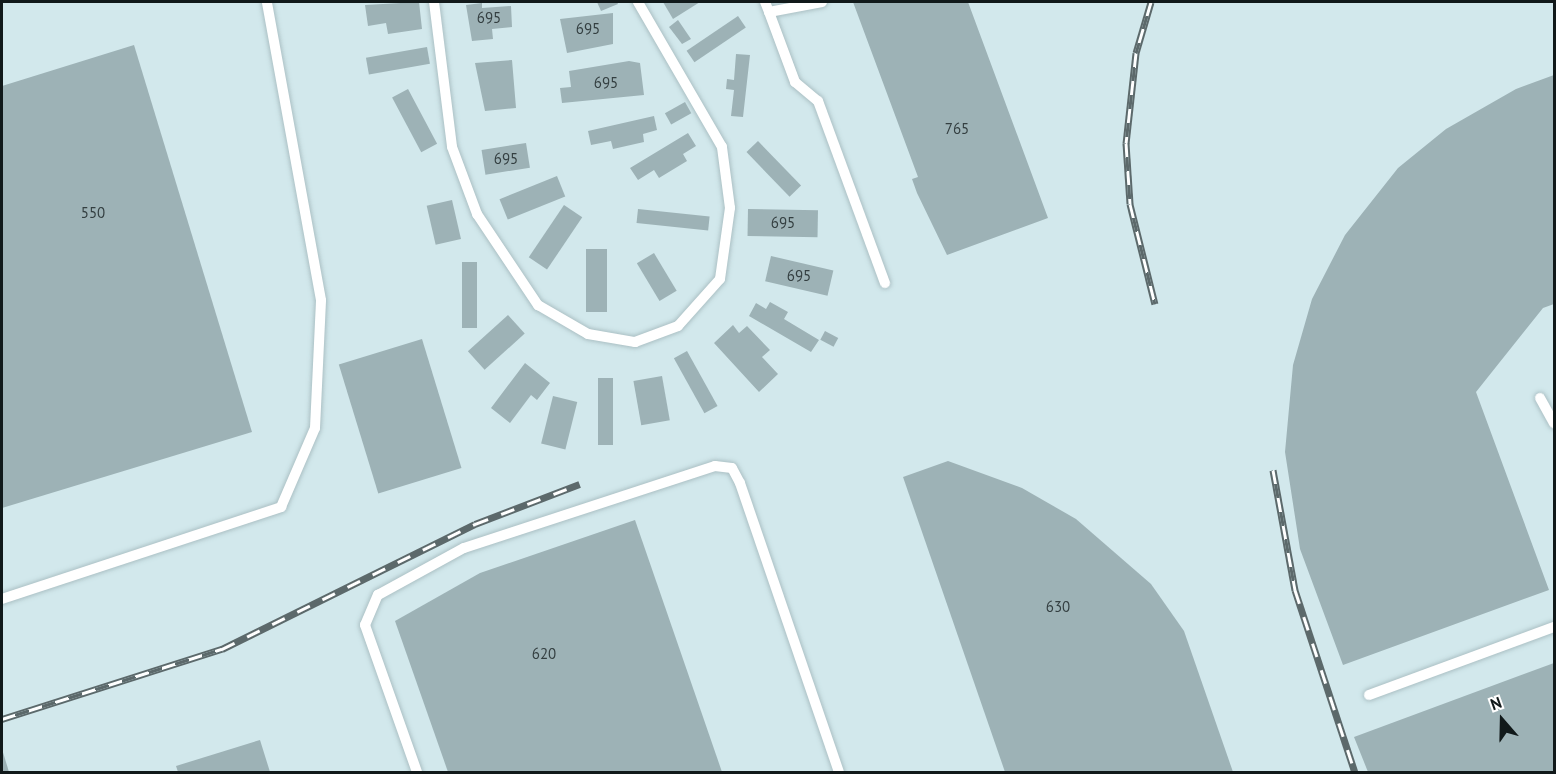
<!DOCTYPE html>
<html>
<head>
<meta charset="utf-8">
<style>
	body { margin:0 }
	#map { position:relative; width:1556px; height:774px; overflow:hidden; background:#d2e8ec; font-family:"PT Sans",sans-serif }
	div>[style] { position:absolute }
	[style*='--x'] { left:calc(var(--x)*1px); top:calc(var(--y)*1px); width:calc(var(--w)*1px); rotate:calc(var(--a)*1deg) }
	.building>* { inset:0; background:#9db2b6; transform-origin:0 0 }
	.roads { filter:drop-shadow(0 0 2px #abc0c4) drop-shadow(0 0 2px #abc0c4) }
	.lane>* { height:10px; margin:-5px; padding:0 5px; transform-origin:5px; border-radius:5px; background:#fff }
	.rail>* { height:7px; margin-top:-3.5px; transform-origin:0; background:repeating-linear-gradient(90deg,#fff 0 14px,#5c696b 0 28px); box-sizing:border-box; border-block:2px solid #5c696b }
	span { translate:-50% -50%; white-space:nowrap; text-align:center; line-height:1.15; -webkit-text-stroke:4.5px #fff; paint-order:stroke }
	.number-label { font-size:15px; color:#343f41 }
	.number-label span { -webkit-text-stroke-width:0 }
	.frame { position:absolute; inset:0; border:3px solid #11191a; pointer-events:none }
	.north { position:absolute; left:1472px; top:690px; width:60px; height:60px; -webkit-text-stroke:4px #fff; paint-order:stroke; rotate:340deg; font-size:16px; font-weight:700; line-height:24px; text-align:center; color:#11191a }
	.north::after { content:''; display:block; margin:auto; width:21px; height:27px; background:#11191a; clip-path:polygon(50% 0,100% 100%,50% 72%,0 100%) }
</style>
</head>
<body>
<div id="map">
	<div class="building">
		<i style="clip-path:polygon(419px 2px,422px 29px,388px 34px,386px 23px,368px 26px,365px 5px)"></i>
		<i style="clip-path:polygon(597px 2px,617px 2px,618px 4px,601px 11px)"></i>
		<i style="clip-path:polygon(663px 2px,700px 2px,673px 19px)"></i>
		<i style="clip-path:polygon(853px 2px,968px 2px,1048px 218px,947px 255px,917px 193px,912px 179px,918px 177px)"></i>
		<i style="clip-path:polygon(482px 3px,482px 8px,511px 6px,512px 27px,492px 29px,493px 39px,472px 41px,466px 5px)"></i>
		<i style="clip-path:polygon(613px 13px,613px 44px,567px 53px,560px 19px)"></i>
		<i style="left:738px;top:16px;width:14px;height:62px;rotate:56deg"></i>
		<i style="clip-path:polygon(678px 20px,691px 39px,682px 44px,669px 27px)"></i>
		<i style="clip-path:polygon(134px 45px,252px 432px,2px 508px,2px 86px)"></i>
		<i style="left:427px;top:47px;width:17px;height:62px;rotate:80deg"></i>
		<i style="clip-path:polygon(736px 54px,750px 55px,743px 117px,731px 116px,734px 90px,726px 89px,727px 79px,734px 80px)"></i>
		<i style="clip-path:polygon(512px 60px,516px 108px,485px 111px,475px 63px)"></i>
		<i style="clip-path:polygon(629px 61px,640px 63px,644px 95px,562px 103px,560px 88px,571px 87px,569px 71px)"></i>
		<i style="clip-path:polygon(1554px 75px,1554px 304px,1543px 308px,1476px 392px,1549px 590px,1343px 665px,1300px 549px,1285px 452px,1293px 365px,1312px 299px,1345px 235px,1398px 168px,1446px 129px,1516px 89px)"></i>
		<i style="left:408px;top:89px;width:62px;height:18px;rotate:62deg"></i>
		<i style="left:685px;top:102px;width:13px;height:23px;rotate:61deg"></i>
		<i style="clip-path:polygon(654px 116px,657px 130px,643px 134px,644px 142px,613px 149px,611px 141px,591px 145px,588px 131px)"></i>
		<i style="clip-path:polygon(688px 133px,696px 146px,683px 154px,687px 161px,659px 178px,654px 170px,638px 180px,630px 168px)"></i>
		<i style="left:758px;top:141px;width:62px;height:16px;rotate:46deg"></i>
		<i style="left:526px;top:143px;width:25px;height:45px;rotate:81deg"></i>
		<i style="left:557px;top:176px;width:22px;height:62px;rotate:68deg"></i>
		<i style="left:452px;top:200px;width:40px;height:26px;rotate:77deg"></i>
		<i style="left:564px;top:205px;width:22px;height:63px;rotate:34deg"></i>
		<i style="left:638px;top:209px;width:72px;height:14px;rotate:6deg"></i>
		<i style="left:748px;top:209px;width:70px;height:27px;rotate:1deg"></i>
		<i style="left:586px;top:249px;width:21px;height:63px"></i>
		<i style="left:654px;top:253px;width:44px;height:20px;rotate:59deg"></i>
		<i style="left:771px;top:256px;width:64px;height:26px;rotate:13deg"></i>
		<i style="left:462px;top:262px;width:15px;height:66px"></i>
		<i style="clip-path:polygon(770px 302px,788px 312px,784px 319px,819px 340px,811px 352px,749px 316px,756px 303px,766px 309px)"></i>
		<i style="left:508px;top:315px;width:25px;height:54px;rotate:48deg"></i>
		<i style="clip-path:polygon(733px 325px,739px 333px,747px 326px,770px 350px,762px 357px,778px 374px,759px 392px,714px 343px)"></i>
		<i style="left:825px;top:331px;width:15px;height:10px;rotate:28deg"></i>
		<i style="left:422px;top:339px;width:135px;height:87px;rotate:73deg"></i>
		<i style="left:687px;top:351px;width:63px;height:15px;rotate:61deg"></i>
		<i style="clip-path:polygon(525px 363px,550px 383px,537px 400px,531px 395px,510px 423px,491px 408px)"></i>
		<i style="left:662px;top:376px;width:45px;height:29px;rotate:80deg"></i>
		<i style="left:598px;top:378px;width:15px;height:67px"></i>
		<i style="left:553px;top:396px;width:25px;height:49px;rotate:14deg"></i>
		<i style="clip-path:polygon(948px 461px,1022px 488px,1076px 519px,1151px 584px,1184px 631px,1233px 772px,1005px 772px,903px 477px)"></i>
		<i style="clip-path:polygon(635px 520px,722px 772px,448px 772px,395px 621px,480px 573px)"></i>
		<i style="clip-path:polygon(1554px 663px,1554px 772px,1368px 772px,1354px 737px)"></i>
		<i style="clip-path:polygon(260px 740px,270px 772px,178px 772px,176px 766px)"></i>
		<i style="clip-path:polygon(2px 749px,9px 772px,2px 772px)"></i>
	</div>
	<div class="roads">
		<div class="lane">
			<i style="--x:434;--y:2;--w:146;--a:82.9"></i>
			<i style="--x:452;--y:147;--w:72;--a:69.5"></i>
			<i style="--x:477;--y:214;--w:110;--a:56.2"></i>
			<i style="--x:538;--y:305;--w:58;--a:30.1"></i>
			<i style="--x:588;--y:334;--w:48;--a:9.7"></i>
			<i style="--x:635;--y:342;--w:46;--a:-20.4"></i>
			<i style="--x:678;--y:326;--w:63;--a:-48.2"></i>
			<i style="--x:720;--y:279;--w:72;--a:-82"></i>
			<i style="--x:730;--y:208;--w:62;--a:-97.5"></i>
			<i style="--x:722;--y:147;--w:168;--a:-120.1"></i>
			<i style="--x:765;--y:2;--w:11;--a:68"></i>
			<i style="--x:769;--y:12;--w:54;--a:-10.7"></i>
			<i style="--x:769;--y:12;--w:75;--a:69.6"></i>
			<i style="--x:795;--y:82;--w:30;--a:40"></i>
			<i style="--x:818;--y:101;--w:194;--a:69.8"></i>
			<i style="--x:1540;--y:398;--w:29;--a:61"></i>
			<i style="--x:2;--y:599;--w:294;--a:-18.2"></i>
			<i style="--x:281;--y:507;--w:86;--a:-66.7"></i>
			<i style="--x:315;--y:428;--w:128;--a:-87.3"></i>
			<i style="--x:321;--y:300;--w:303;--a:-100.3"></i>
			<i style="--x:1369;--y:695;--w:197;--a:-20.2"></i>
			<i style="--x:417;--y:772;--w:156;--a:-109.5"></i>
			<i style="--x:365;--y:625;--w:33;--a:-67"></i>
			<i style="--x:378;--y:595;--w:98;--a:-28.7"></i>
			<i style="--x:464;--y:548;--w:264;--a:-18.1"></i>
			<i style="--x:715;--y:466;--w:17;--a:7"></i>
			<i style="--x:732;--y:468;--w:17;--a:62"></i>
			<i style="--x:740;--y:483;--w:305;--a:71.1"></i>
		</div>
	</div>
	<div class="rail">
		<i style="--x:1151;--y:2;--w:53;--a:106.4"></i>
		<i style="--x:1136;--y:53;--w:91;--a:96.3"></i>
		<i style="--x:1126;--y:143;--w:61;--a:86.2"></i>
		<i style="--x:1130;--y:204;--w:103;--a:76"></i>
		<i style="--x:1273;--y:470;--w:122;--a:79.6"></i>
		<i style="--x:1295;--y:590;--w:192;--a:71.8"></i>
		<i style="--x:2;--y:719;--w:231;--a:-17.7"></i>
		<i style="--x:222;--y:649;--w:282;--a:-26.3"></i>
		<i style="--x:475;--y:524;--w:112;--a:-20.9"></i>
	</div>
	<div class="number-label">
		<span style="left:489px;top:18px">695</span>
		<span style="left:588px;top:29px">695</span>
		<span style="left:606px;top:83px">695</span>
		<span style="left:957px;top:129px">765</span>
		<span style="left:506px;top:159px">695</span>
		<span style="left:93px;top:213px">550</span>
		<span style="left:783px;top:223px">695</span>
		<span style="left:799px;top:276px">695</span>
		<span style="left:1058px;top:607px">630</span>
		<span style="left:544px;top:654px">620</span>
	</div>
	<div class="frame"></div>
	<div class="north">N</div>
</div>
</body>
</html>
